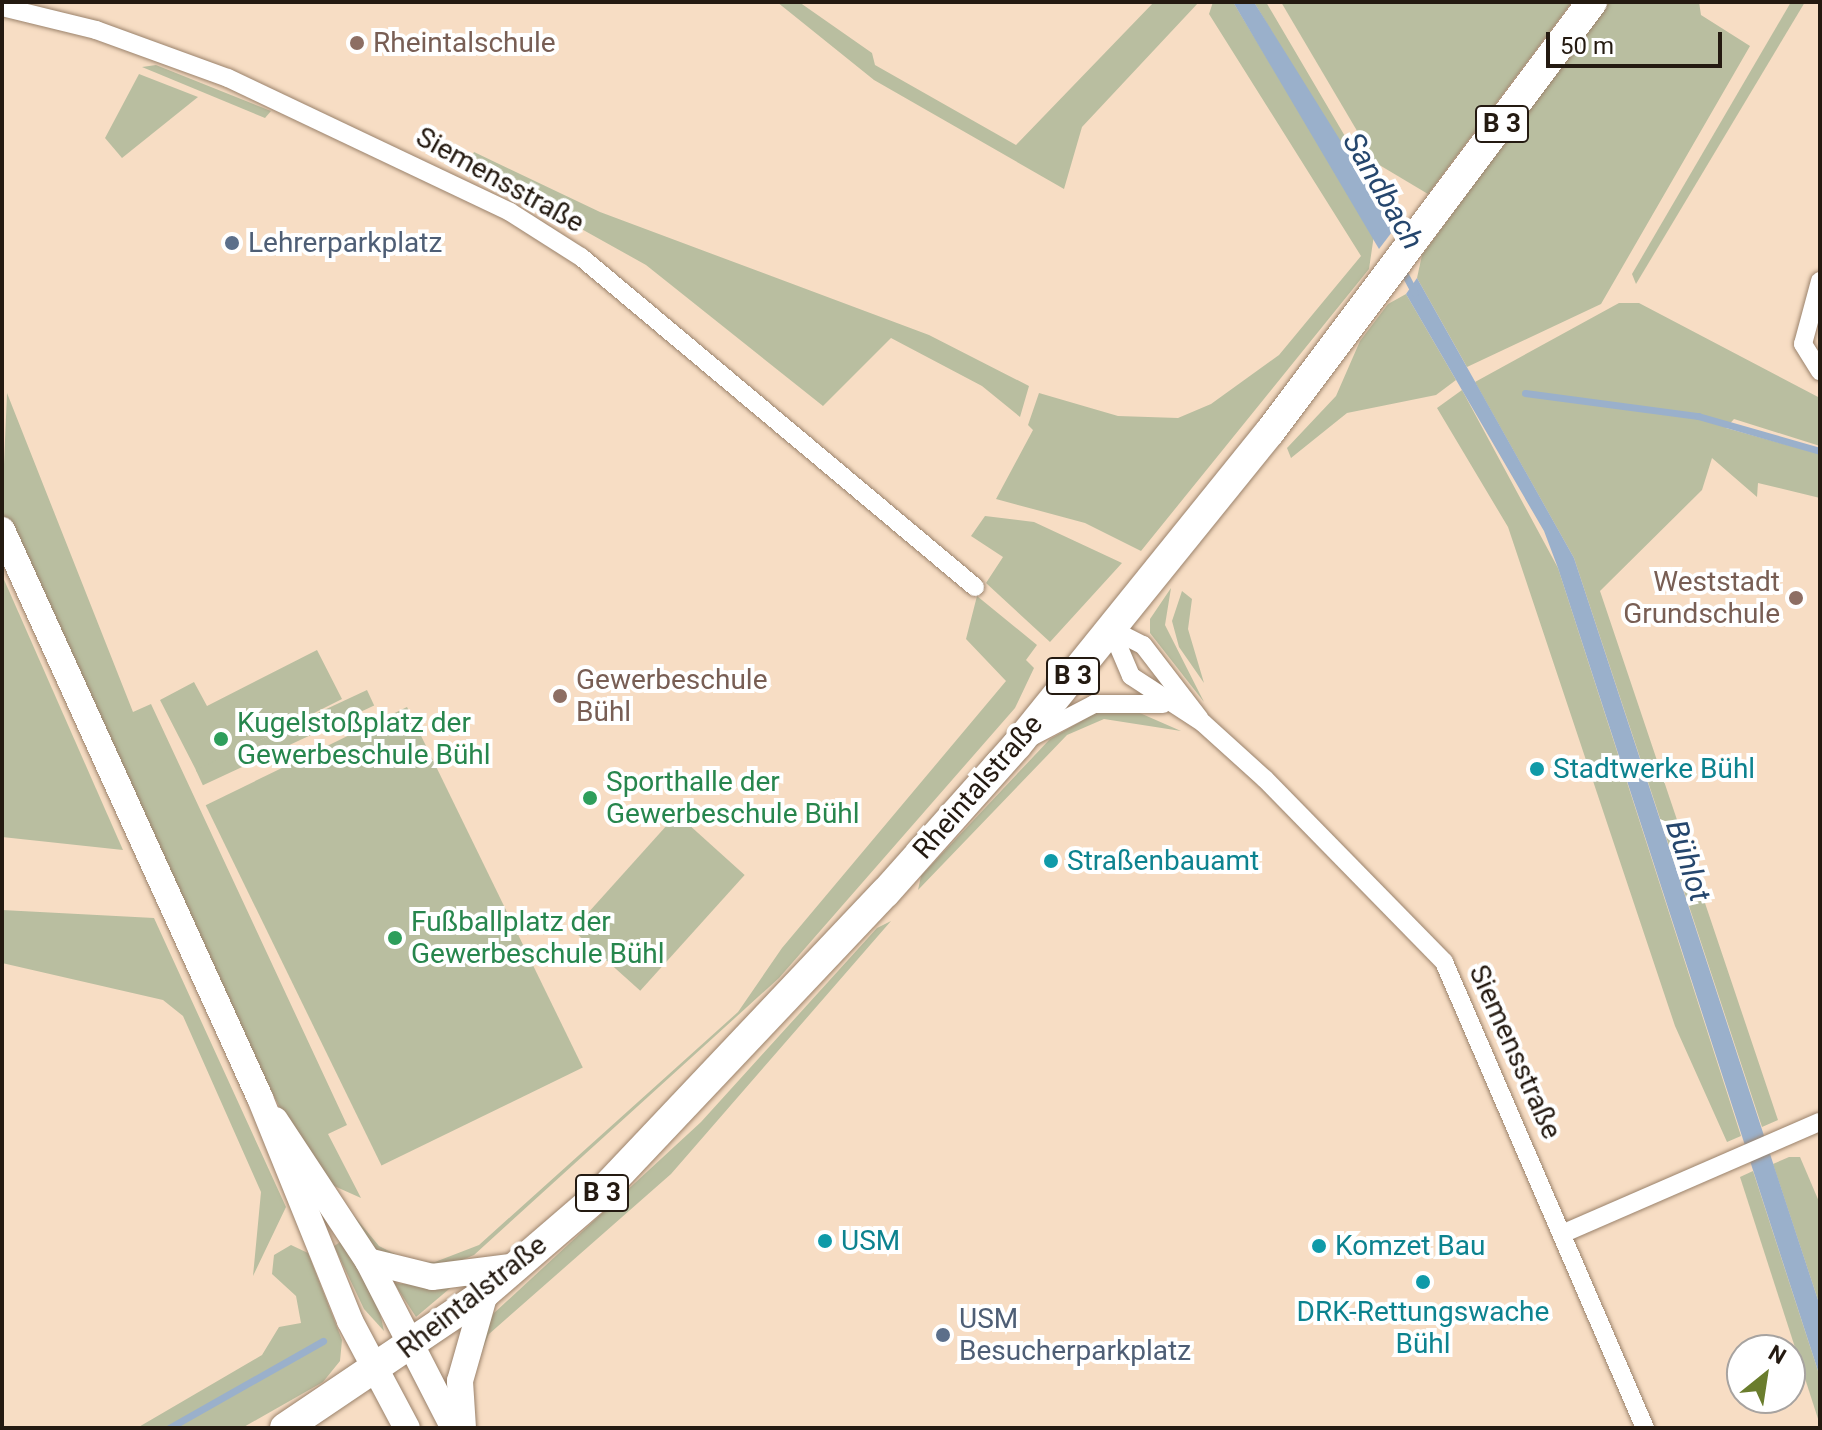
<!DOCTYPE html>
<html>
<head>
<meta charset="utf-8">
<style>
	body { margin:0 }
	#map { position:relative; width:1822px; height:1430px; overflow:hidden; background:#f7ddc4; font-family:Roboto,sans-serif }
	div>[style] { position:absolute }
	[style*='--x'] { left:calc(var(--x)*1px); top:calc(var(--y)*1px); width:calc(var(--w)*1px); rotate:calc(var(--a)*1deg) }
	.green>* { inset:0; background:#b9bea0; transform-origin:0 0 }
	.water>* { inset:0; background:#9ab0cb }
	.stream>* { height:7px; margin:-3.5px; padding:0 3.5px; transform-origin:3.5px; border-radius:3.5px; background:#9ab0cb }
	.roads { filter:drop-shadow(0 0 2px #9a826b) drop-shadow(0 0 2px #9a826b) }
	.street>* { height:18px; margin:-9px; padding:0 9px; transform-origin:9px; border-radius:9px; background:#fff }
	.secondary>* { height:26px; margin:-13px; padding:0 13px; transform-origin:13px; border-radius:13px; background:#fff }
	.primary>* { height:30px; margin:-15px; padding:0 15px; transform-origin:15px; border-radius:15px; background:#fff }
	.dots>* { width:22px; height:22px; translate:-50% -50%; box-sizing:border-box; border:4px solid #fff; border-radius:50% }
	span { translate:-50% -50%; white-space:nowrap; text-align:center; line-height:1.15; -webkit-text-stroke:8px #fff; paint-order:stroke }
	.shield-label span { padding:2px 6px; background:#fff; border:2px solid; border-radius:6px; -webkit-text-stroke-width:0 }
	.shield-label { font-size:26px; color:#241a11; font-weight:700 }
	.education-label { font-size:28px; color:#785e54 }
	.left { translate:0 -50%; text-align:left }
	.right { translate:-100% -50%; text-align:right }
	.street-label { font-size:28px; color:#241a11 }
	.service-label { font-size:28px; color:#4e5e75 }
	.leisure-label { font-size:28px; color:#27864d }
	.culture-label { font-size:28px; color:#0d838f }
	.water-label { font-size:30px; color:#25466d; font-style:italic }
	.frame { position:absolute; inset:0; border:4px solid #241a11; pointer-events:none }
	.north { position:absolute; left:1726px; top:1334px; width:80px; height:80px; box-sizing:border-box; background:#fff; border:2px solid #a7a3a0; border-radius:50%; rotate:30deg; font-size:22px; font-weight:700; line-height:32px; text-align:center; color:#241a11 }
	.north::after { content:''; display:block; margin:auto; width:28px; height:36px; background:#6a7d2d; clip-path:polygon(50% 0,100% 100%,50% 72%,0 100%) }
	.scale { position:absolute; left:1546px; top:32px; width:176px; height:36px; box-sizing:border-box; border:4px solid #241a11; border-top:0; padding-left:10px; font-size:24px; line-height:28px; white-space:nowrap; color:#241a11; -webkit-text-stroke:6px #fff; paint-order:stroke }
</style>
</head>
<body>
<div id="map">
	<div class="green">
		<i style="clip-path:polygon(777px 2px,799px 2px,872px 53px,875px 65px,1016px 145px,1154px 2px,1199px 2px,1082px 127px,1064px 189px,874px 80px)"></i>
		<i style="clip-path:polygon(1213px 2px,1233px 2px,1374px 235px,1369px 269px,1141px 551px,1085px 523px,996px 499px,1033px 430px,1028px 425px,1039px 393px,1118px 416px,1178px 418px,1211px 404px,1279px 355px,1361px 256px,1209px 14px)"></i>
		<i style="clip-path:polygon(1254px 2px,1266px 2px,1369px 177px,1402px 212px,1386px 222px)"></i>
		<i style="clip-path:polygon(1281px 2px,1572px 2px,1428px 194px,1376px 163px)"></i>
		<i style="clip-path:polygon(1609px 2px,1699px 2px,1701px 15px,1750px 46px,1601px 304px,1467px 367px,1417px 278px,1422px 255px)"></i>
		<i style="clip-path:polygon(1791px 2px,1805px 2px,1636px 284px,1632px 274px)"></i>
		<i style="clip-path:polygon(156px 65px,271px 111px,265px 118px,142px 67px)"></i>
		<i style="clip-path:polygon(139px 74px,198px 97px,122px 158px,105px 138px)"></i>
		<i style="clip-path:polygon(474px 152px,600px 212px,929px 335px,1029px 386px,1020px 417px,982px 386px,891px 338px,823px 406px,646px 265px,467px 165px)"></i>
		<i style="clip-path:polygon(1406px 294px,1456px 380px,1436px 395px,1347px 413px,1291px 458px,1287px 448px,1336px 396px,1360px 341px,1388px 304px)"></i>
		<i style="clip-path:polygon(1619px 303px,1639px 303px,1820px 398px,1820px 446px,1734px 419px,1726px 428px,1820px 454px,1820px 498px,1758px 483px,1757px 497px,1712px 458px,1702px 490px,1600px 591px,1778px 1120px,1762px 1127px,1574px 558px,1475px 382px)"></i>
		<i style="clip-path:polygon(1462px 390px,1558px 568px,1741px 1136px,1727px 1142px,1675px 1026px,1508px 527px,1437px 408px)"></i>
		<i style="clip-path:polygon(7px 393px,133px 712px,151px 704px,347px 1125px,328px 1134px,361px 1198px,323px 1181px,303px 1151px,223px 1000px,18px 554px,2px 512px)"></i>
		<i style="clip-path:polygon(985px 516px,1034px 522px,1122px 563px,1050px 642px,986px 583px,1003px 557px,971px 536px)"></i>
		<i style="clip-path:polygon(2px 575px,123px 850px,2px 837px)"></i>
		<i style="clip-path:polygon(1171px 588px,1165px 625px,1204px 702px,1150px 633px,1150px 619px)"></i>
		<i style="clip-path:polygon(1182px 591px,1192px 599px,1188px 629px,1204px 683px,1179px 647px,1172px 621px)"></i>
		<i style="clip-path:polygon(977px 596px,1037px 645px,1026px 660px,1034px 668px,1015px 708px,779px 978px,474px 1255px,441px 1269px,371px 1252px,350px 1211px,379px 1246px,409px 1261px,435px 1262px,479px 1245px,738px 1012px,782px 948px,1006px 681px,966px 639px)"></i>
		<i style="clip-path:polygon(317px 650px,342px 699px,197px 772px,160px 700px,194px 682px,207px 706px)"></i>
		<i style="left:367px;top:690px;width:17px;height:189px;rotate:65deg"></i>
		<i style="left:407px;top:707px;width:401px;height:224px;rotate:64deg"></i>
		<i style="clip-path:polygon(1105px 708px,1133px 710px,1181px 731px,1104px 719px,1067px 735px,918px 890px,921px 876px,1050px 739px)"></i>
		<i style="left:677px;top:814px;width:91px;height:156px;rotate:42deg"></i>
		<i style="clip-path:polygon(2px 910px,154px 918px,286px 1207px,253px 1276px,261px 1192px,183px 1016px,163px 1000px,2px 963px)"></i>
		<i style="clip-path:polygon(891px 921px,671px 1174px,489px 1334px,474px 1370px,493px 1314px,701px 1122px,877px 928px)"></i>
		<i style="clip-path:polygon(1789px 1157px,1800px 1157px,1820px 1204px,1820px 1306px,1773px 1164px)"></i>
		<i style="clip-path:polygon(1753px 1171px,1820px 1377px,1820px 1425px,1740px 1177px)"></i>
		<i style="clip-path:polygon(342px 1241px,378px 1304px,384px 1331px,364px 1309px,334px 1246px)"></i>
		<i style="clip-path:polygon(291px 1245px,308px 1253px,342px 1340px,340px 1361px,323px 1382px,242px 1428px,137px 1428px,262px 1355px,279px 1327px,301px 1323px,296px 1296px,272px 1274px,274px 1255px)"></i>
		<i style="clip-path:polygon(394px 1283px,425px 1286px,455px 1284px,416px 1317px)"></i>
	</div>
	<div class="water">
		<i style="clip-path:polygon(1233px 2px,1254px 2px,1395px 228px,1379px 249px)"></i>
		<i style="clip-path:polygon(1417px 278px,1574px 558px,1820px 1306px,1820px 1377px,1558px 568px,1544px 531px,1406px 294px)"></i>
	</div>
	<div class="stream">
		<i style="--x:1402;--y:269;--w:27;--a:62"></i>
		<i style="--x:1525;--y:393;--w:175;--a:7.6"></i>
		<i style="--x:1698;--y:416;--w:127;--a:16"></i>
		<i style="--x:169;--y:1428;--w:177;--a:-29.5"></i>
	</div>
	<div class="roads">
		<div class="street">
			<i style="--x:2;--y:7;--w:97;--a:13.7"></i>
			<i style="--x:96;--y:30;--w:140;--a:20"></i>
			<i style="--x:228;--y:78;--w:312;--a:25.4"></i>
			<i style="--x:510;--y:212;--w:84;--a:32.4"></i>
			<i style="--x:581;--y:257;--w:514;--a:39.95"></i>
			<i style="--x:1820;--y:281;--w:65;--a:105.1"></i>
			<i style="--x:1803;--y:344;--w:32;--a:58"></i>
			<i style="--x:1111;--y:629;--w:51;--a:66.9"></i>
			<i style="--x:1131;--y:676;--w:86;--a:33.1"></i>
			<i style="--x:1203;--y:723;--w:84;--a:42.1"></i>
			<i style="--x:1265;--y:779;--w:256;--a:45.6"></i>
			<i style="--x:1444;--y:962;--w:508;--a:66.67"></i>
			<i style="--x:1111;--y:629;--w:36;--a:27"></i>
			<i style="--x:1143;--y:645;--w:93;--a:52.4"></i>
			<i style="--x:1031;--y:737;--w:71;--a:-27.6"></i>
			<i style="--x:1094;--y:704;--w:69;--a:0"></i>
			<i style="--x:1562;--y:1234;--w:281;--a:-23.5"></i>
		</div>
		<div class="secondary">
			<i style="--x:2;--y:530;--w:624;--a:65.57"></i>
			<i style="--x:260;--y:1098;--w:240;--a:68"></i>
			<i style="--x:350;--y:1321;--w:121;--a:62"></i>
			<i style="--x:275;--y:1120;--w:169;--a:56.6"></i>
			<i style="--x:368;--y:1261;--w:188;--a:62.8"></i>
			<i style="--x:368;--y:1261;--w:66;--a:14"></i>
			<i style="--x:432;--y:1277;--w:87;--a:-7.3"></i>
			<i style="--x:463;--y:1428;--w:47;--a:-93.7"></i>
			<i style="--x:460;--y:1381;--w:91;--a:-74.1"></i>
		</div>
		<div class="primary">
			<i style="--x:285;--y:1428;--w:241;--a:-34"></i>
			<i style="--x:485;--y:1293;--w:150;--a:-40.7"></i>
			<i style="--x:599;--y:1195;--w:416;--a:-46.6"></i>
			<i style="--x:885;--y:893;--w:198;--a:-48.3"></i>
			<i style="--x:1017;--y:745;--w:401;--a:-51.1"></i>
			<i style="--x:1269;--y:433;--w:539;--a:-53.15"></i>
		</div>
	</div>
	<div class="dots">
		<i style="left:357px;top:43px;background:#8d6e63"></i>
		<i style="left:232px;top:243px;background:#5c6f8a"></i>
		<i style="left:1796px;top:598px;background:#8d6e63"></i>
		<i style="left:560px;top:696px;background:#8d6e63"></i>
		<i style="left:221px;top:739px;background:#2e9e5b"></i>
		<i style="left:1537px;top:769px;background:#0f9aa8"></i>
		<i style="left:590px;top:798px;background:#2e9e5b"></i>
		<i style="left:1051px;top:861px;background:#0f9aa8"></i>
		<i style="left:395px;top:938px;background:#2e9e5b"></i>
		<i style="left:825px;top:1241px;background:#0f9aa8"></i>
		<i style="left:1319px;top:1246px;background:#0f9aa8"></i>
		<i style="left:1423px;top:1282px;background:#0f9aa8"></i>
		<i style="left:943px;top:1335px;background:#5c6f8a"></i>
	</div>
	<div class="shield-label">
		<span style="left:1502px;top:124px">B 3</span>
		<span style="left:1073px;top:676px">B 3</span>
		<span style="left:602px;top:1193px">B 3</span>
	</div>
	<div class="education-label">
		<span class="left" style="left:373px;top:43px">Rheintalschule</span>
		<span class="right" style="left:1780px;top:598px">Weststadt<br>Grundschule</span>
		<span class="left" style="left:576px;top:696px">Gewerbeschule<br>Bühl</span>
	</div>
	<div class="street-label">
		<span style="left:500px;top:180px;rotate:29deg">Siemensstraße</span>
		<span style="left:978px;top:787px;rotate:-49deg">Rheintalstraße</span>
		<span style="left:1515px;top:1052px;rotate:66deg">Siemensstraße</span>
		<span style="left:472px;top:1297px;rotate:-38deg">Rheintalstraße</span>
	</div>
	<div class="service-label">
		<span class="left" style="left:248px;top:243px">Lehrerparkplatz</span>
		<span class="left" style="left:959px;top:1335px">USM<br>Besucherparkplatz</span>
	</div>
	<div class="leisure-label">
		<span class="left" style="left:237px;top:739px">Kugelstoßplatz der<br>Gewerbeschule Bühl</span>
		<span class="left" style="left:606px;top:798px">Sporthalle der<br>Gewerbeschule Bühl</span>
		<span class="left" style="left:411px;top:938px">Fußballplatz der<br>Gewerbeschule Bühl</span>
	</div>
	<div class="culture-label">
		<span class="left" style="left:1553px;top:769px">Stadtwerke Bühl</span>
		<span class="left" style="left:1067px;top:861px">Straßenbauamt</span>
		<span class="left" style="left:841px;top:1241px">USM</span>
		<span class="left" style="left:1335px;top:1246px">Komzet Bau</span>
		<span style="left:1423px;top:1328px">DRK-Rettungswache<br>Bühl</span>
	</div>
	<div class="water-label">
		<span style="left:1383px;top:191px;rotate:60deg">Sandbach</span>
		<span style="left:1688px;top:861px;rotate:72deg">Bühlot</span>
	</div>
	<div class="frame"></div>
	<div class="north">N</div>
	<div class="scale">50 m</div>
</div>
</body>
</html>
